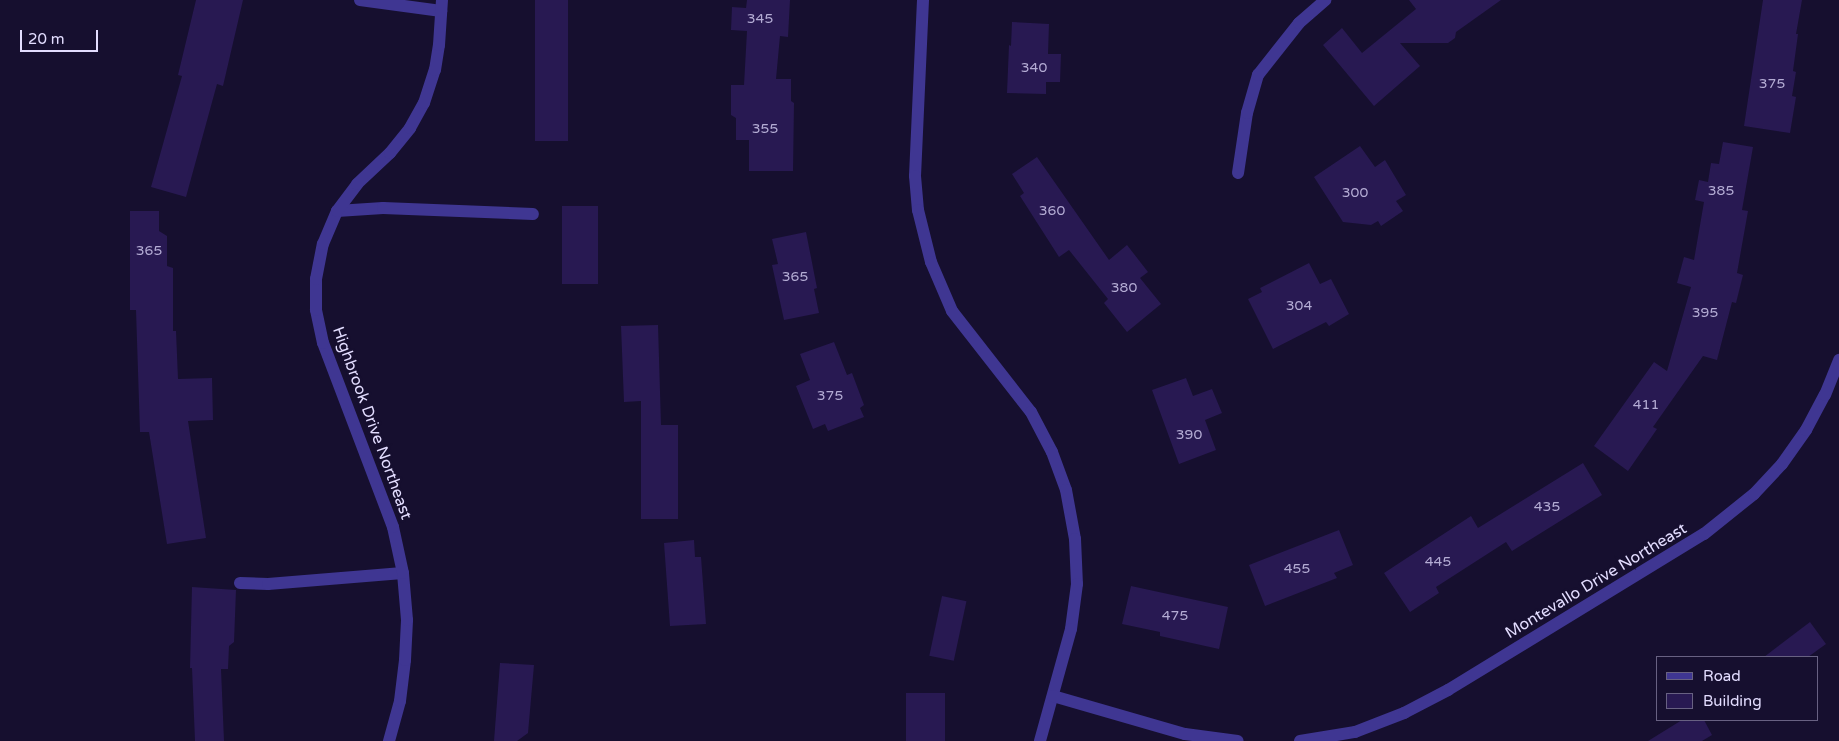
<!DOCTYPE html>
<html>
<head>
<meta charset="utf-8">
<style>
	body { margin:0 }
	#map { position:relative; width:1839px; height:741px; overflow:hidden; background:#160f2f; font-family:"Varela Round",sans-serif }
	div>[style] { position:absolute }
	[style*='--x'] { left:calc(var(--x)*1px); top:calc(var(--y)*1px); width:calc(var(--w)*1px); rotate:calc(var(--a)*1deg) }
	.building>* { inset:0; background:#281952; transform-origin:0 0 }
	.service>* { height:12px; margin:-6px; padding:0 6px; transform-origin:6px; border-radius:6px; background:#3f3692 }
	.minor>* { height:12px; margin:-6px; padding:0 6px; transform-origin:6px; border-radius:6px; background:#3f3692 }
	span { translate:-50% -50%; white-space:nowrap; text-align:center; line-height:1.15; -webkit-text-stroke:5px #160f2f; paint-order:stroke }
	.number-label { font-size:14px; color:#b4acd4 }
	.number-label span { -webkit-text-stroke-width:0 }
	.street-label { font-size:16px; color:#e3ddff }
	.legend { position:absolute; left:1656px; top:656px; width:162px; height:65px; box-sizing:border-box; background:#160f2f; border:1px solid #686182; margin:0; padding:6px 9px; list-style:none; font-size:15px; color:#e3ddff }
	.legend li { display:flex; align-items:center; gap:10px; height:25px }
	.legend b { width:25px; border:1px solid #686182 }
	.scale { position:absolute; left:20px; top:30px; width:78px; height:22px; box-sizing:border-box; border:2px solid #e3ddff; border-top:0; padding-left:6px; font-size:15px; line-height:18px; white-space:nowrap; color:#e3ddff; -webkit-text-stroke:4px #160f2f; paint-order:stroke }
</style>
</head>
<body>
<div id="map">
	<div class="building">
		<i style="clip-path:polygon(196px 0,243px 0,223px 86px,217px 84px,186px 197px,151px 187px,182px 76px,178px 75px)"></i>
		<i style="left:535px;top:0;width:33px;height:141px"></i>
		<i style="clip-path:polygon(747px 0,790px 0,788px 37px,780px 36px,776px 79px,791px 79px,791px 101px,794px 103px,793px 171px,749px 171px,749px 140px,736px 140px,736px 118px,731px 115px,731px 85px,744px 85px,747px 31px,731px 30px,732px 7px,746px 8px)"></i>
		<i style="clip-path:polygon(1409px 0,1501px 0,1456px 32px,1455px 38px,1448px 43px,1400px 43px,1420px 66px,1374px 106px,1323px 45px,1342px 28px,1362px 53px,1416px 9px)"></i>
		<i style="clip-path:polygon(1763px 0,1802px 0,1796px 34px,1798px 34px,1793px 71px,1796px 72px,1792px 96px,1796px 97px,1790px 133px,1744px 126px)"></i>
		<i style="clip-path:polygon(1012px 22px,1049px 24px,1048px 54px,1061px 54px,1060px 82px,1046px 82px,1046px 94px,1007px 93px,1009px 45px,1011px 46px)"></i>
		<i style="clip-path:polygon(1723px 142px,1753px 147px,1742px 210px,1748px 211px,1737px 273px,1743px 275px,1736px 303px,1732px 302px,1717px 360px,1703px 356px,1653px 427px,1657px 429px,1628px 471px,1594px 446px,1654px 362px,1667px 371px,1691px 287px,1677px 283px,1684px 257px,1694px 260px,1704px 202px,1695px 200px,1699px 180px,1708px 182px,1711px 163px,1719px 164px)"></i>
		<i style="clip-path:polygon(1360px 146px,1375px 167px,1385px 160px,1406px 195px,1396px 201px,1403px 211px,1381px 226px,1378px 221px,1371px 225px,1343px 222px,1314px 177px)"></i>
		<i style="clip-path:polygon(1037px 157px,1109px 260px,1127px 245px,1148px 272px,1140px 278px,1161px 304px,1127px 332px,1104px 303px,1108px 299px,1069px 250px,1059px 257px,1020px 196px,1024px 193px,1012px 174px)"></i>
		<i style="left:598px;top:206px;width:78px;height:36px;rotate:90deg"></i>
		<i style="clip-path:polygon(130px 211px,159px 211px,159px 231px,167px 236px,167px 266px,173px 268px,173px 331px,176px 331px,178px 379px,212px 378px,213px 420px,188px 421px,206px 538px,167px 544px,149px 432px,140px 432px,136px 310px,130px 310px)"></i>
		<i style="clip-path:polygon(806px 232px,817px 288px,814px 289px,819px 313px,784px 320px,772px 265px,778px 264px,772px 239px)"></i>
		<i style="clip-path:polygon(1309px 263px,1320px 284px,1331px 279px,1349px 314px,1329px 326px,1326px 322px,1273px 349px,1248px 299px,1262px 292px,1260px 288px)"></i>
		<i style="clip-path:polygon(658px 325px,661px 425px,678px 425px,678px 519px,641px 519px,641px 401px,624px 402px,621px 326px)"></i>
		<i style="clip-path:polygon(834px 342px,847px 375px,852px 373px,864px 405px,860px 408px,864px 417px,828px 431px,825px 424px,813px 429px,796px 386px,810px 380px,800px 354px)"></i>
		<i style="clip-path:polygon(1186px 378px,1193px 396px,1212px 389px,1222px 413px,1205px 420px,1216px 450px,1179px 464px,1152px 390px)"></i>
		<i style="clip-path:polygon(1583px 463px,1602px 495px,1512px 551px,1506px 542px,1436px 587px,1439px 593px,1410px 612px,1384px 573px,1471px 516px,1478px 528px)"></i>
		<i style="clip-path:polygon(1339px 530px,1353px 565px,1334px 573px,1337px 578px,1265px 606px,1249px 565px)"></i>
		<i style="clip-path:polygon(694px 540px,695px 557px,701px 557px,706px 624px,670px 626px,664px 543px)"></i>
		<i style="clip-path:polygon(1131px 586px,1228px 607px,1219px 649px,1160px 636px,1160px 632px,1122px 624px)"></i>
		<i style="clip-path:polygon(192px 587px,236px 590px,234px 642px,229px 646px,228px 669px,221px 669px,224px 741px,195px 741px,192px 668px,190px 668px)"></i>
		<i style="left:942px;top:596px;width:25px;height:61px;rotate:12deg"></i>
		<i style="clip-path:polygon(1810px 622px,1826px 644px,1808px 657px,1764px 657px)"></i>
		<i style="clip-path:polygon(500px 663px,534px 665px,528px 733px,517px 741px,494px 741px)"></i>
		<i style="left:906px;top:693px;width:39px;height:48px"></i>
		<i style="clip-path:polygon(1682px 720px,1704px 720px,1712px 735px,1702px 741px,1648px 741px)"></i>
	</div>
	<div class="service">
		<i style="--x:360;--y:0;--w:82;--a:7.7"></i>
		<i style="--x:337;--y:211;--w:46;--a:-3.7"></i>
		<i style="--x:383;--y:208;--w:150;--a:2.3"></i>
		<i style="--x:240;--y:583;--w:28;--a:2"></i>
		<i style="--x:268;--y:584;--w:135;--a:-4.7"></i>
	</div>
	<div class="minor">
		<i style="--x:923;--y:0;--w:176;--a:92.6"></i>
		<i style="--x:915;--y:176;--w:34;--a:85"></i>
		<i style="--x:918;--y:210;--w:54;--a:76"></i>
		<i style="--x:931;--y:262;--w:53;--a:66.8"></i>
		<i style="--x:952;--y:311;--w:128;--a:52"></i>
		<i style="--x:1031;--y:412;--w:45;--a:62.3"></i>
		<i style="--x:1052;--y:452;--w:40;--a:69.8"></i>
		<i style="--x:1066;--y:490;--w:50;--a:79.6"></i>
		<i style="--x:1075;--y:539;--w:45;--a:87.5"></i>
		<i style="--x:1077;--y:584;--w:45;--a:97.6"></i>
		<i style="--x:1071;--y:629;--w:116;--a:105.5"></i>
		<i style="--x:1238;--y:173;--w:61;--a:-81.5"></i>
		<i style="--x:1247;--y:113;--w:40;--a:-74"></i>
		<i style="--x:1258;--y:75;--w:66;--a:-51.7"></i>
		<i style="--x:1299;--y:23;--w:35;--a:-41"></i>
		<i style="--x:1053;--y:696;--w:137;--a:16.1"></i>
		<i style="--x:1185;--y:734;--w:53;--a:7.5"></i>
		<i style="--x:389;--y:741;--w:41;--a:-74.6"></i>
		<i style="--x:400;--y:701;--w:41;--a:-83"></i>
		<i style="--x:405;--y:660;--w:40;--a:-87.1"></i>
		<i style="--x:407;--y:620;--w:47;--a:-94.9"></i>
		<i style="--x:403;--y:573;--w:47;--a:-102.3"></i>
		<i style="--x:393;--y:527;--w:197;--a:-110.8"></i>
		<i style="--x:323;--y:343;--w:34;--a:-102"></i>
		<i style="--x:316;--y:310;--w:31;--a:-90"></i>
		<i style="--x:316;--y:279;--w:36;--a:-79"></i>
		<i style="--x:323;--y:244;--w:36;--a:-67"></i>
		<i style="--x:337;--y:211;--w:34;--a:-53"></i>
		<i style="--x:357;--y:184;--w:45;--a:-43.2"></i>
		<i style="--x:390;--y:153;--w:32;--a:-51"></i>
		<i style="--x:410;--y:128;--w:29;--a:-61"></i>
		<i style="--x:424;--y:103;--w:35;--a:-72"></i>
		<i style="--x:435;--y:70;--w:25;--a:-81"></i>
		<i style="--x:439;--y:45;--w:45;--a:-86.2"></i>
		<i style="--x:1300;--y:741;--w:56;--a:-9.3"></i>
		<i style="--x:1355;--y:732;--w:53;--a:-21.2"></i>
		<i style="--x:1404;--y:713;--w:50;--a:-27.6"></i>
		<i style="--x:1448;--y:690;--w:300;--a:-31.4"></i>
		<i style="--x:1704;--y:534;--w:64;--a:-38.7"></i>
		<i style="--x:1754;--y:494;--w:41;--a:-47"></i>
		<i style="--x:1782;--y:464;--w:42;--a:-54.8"></i>
		<i style="--x:1806;--y:430;--w:40;--a:-62"></i>
		<i style="--x:1825;--y:395;--w:38;--a:-68"></i>
	</div>
	<div class="number-label">
		<span style="left:760px;top:19px">345</span>
		<span style="left:1034px;top:68px">340</span>
		<span style="left:1772px;top:84px">375</span>
		<span style="left:765px;top:129px">355</span>
		<span style="left:1721px;top:191px">385</span>
		<span style="left:1355px;top:193px">300</span>
		<span style="left:1052px;top:211px">360</span>
		<span style="left:149px;top:251px">365</span>
		<span style="left:795px;top:277px">365</span>
		<span style="left:1124px;top:288px">380</span>
		<span style="left:1299px;top:306px">304</span>
		<span style="left:1705px;top:313px">395</span>
		<span style="left:830px;top:396px">375</span>
		<span style="left:1646px;top:405px">411</span>
		<span style="left:1189px;top:435px">390</span>
		<span style="left:1547px;top:507px">435</span>
		<span style="left:1438px;top:562px">445</span>
		<span style="left:1297px;top:569px">455</span>
		<span style="left:1175px;top:616px">475</span>
	</div>
	<div class="street-label">
		<span style="left:372px;top:423px;rotate:70deg">Highbrook Drive Northeast</span>
		<span style="left:1596px;top:581px;rotate:-31deg">Montevallo Drive Northeast</span>
	</div>
	<ul class="legend">
	<li><b style="height:6px;background:#3f3692"></b>Road</li>
	<li><b style="height:14px;background:#281952"></b>Building</li>
	</ul>
	<div class="scale">20 m</div>
</div>
</body>
</html>
